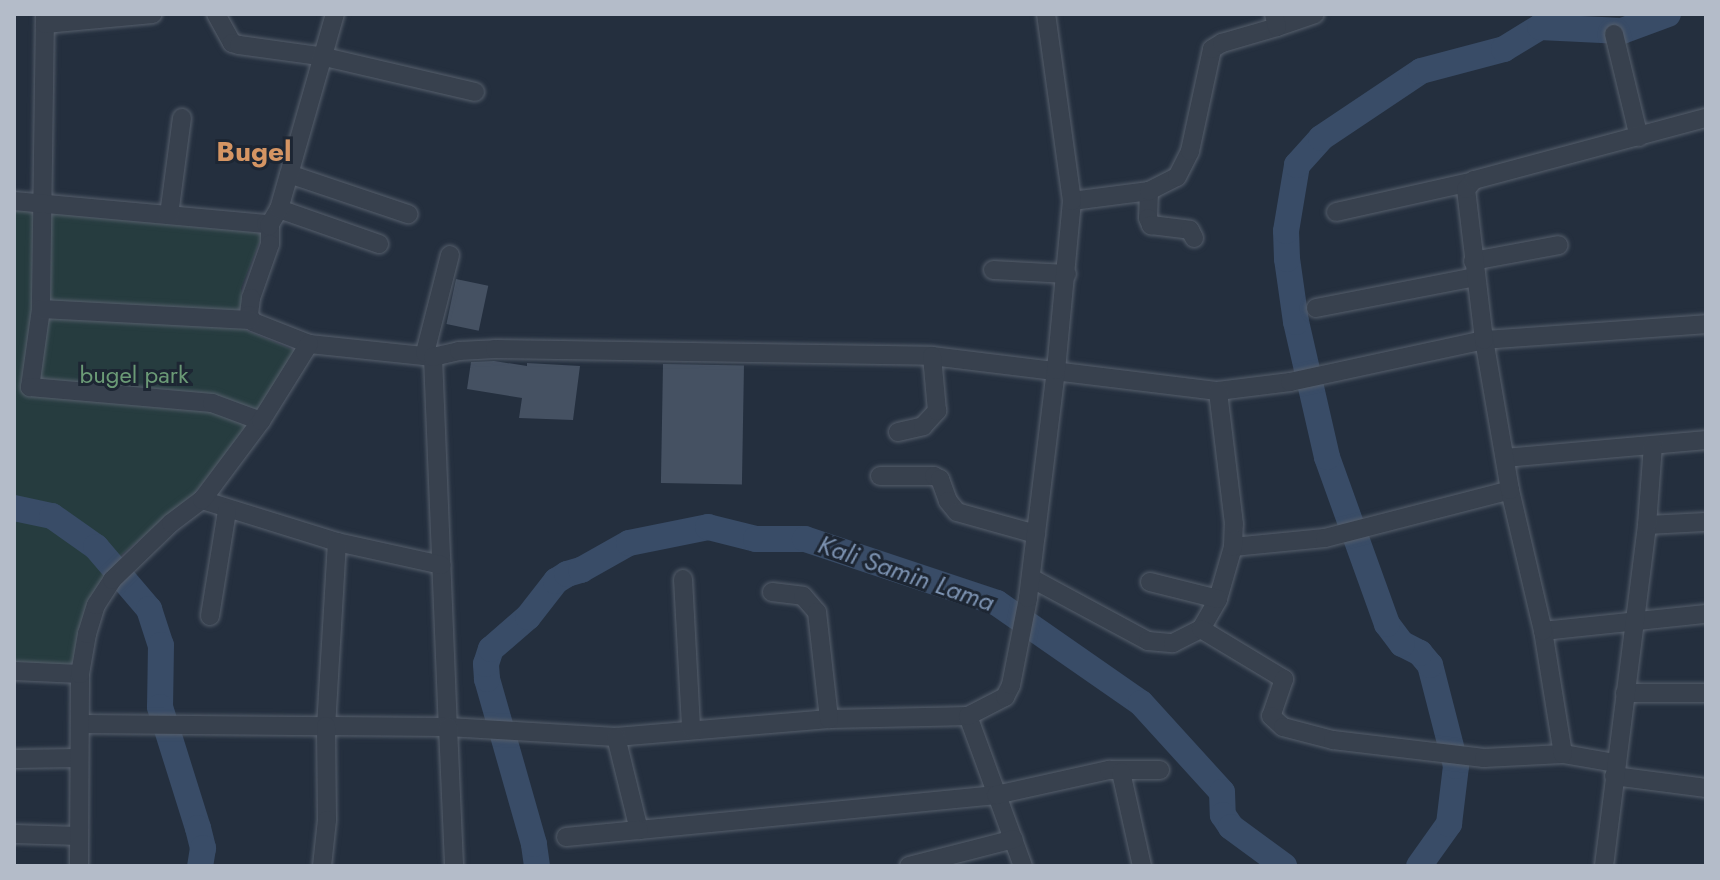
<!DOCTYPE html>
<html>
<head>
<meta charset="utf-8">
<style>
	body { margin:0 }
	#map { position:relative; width:1720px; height:880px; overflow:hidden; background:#242f3e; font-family:Jost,sans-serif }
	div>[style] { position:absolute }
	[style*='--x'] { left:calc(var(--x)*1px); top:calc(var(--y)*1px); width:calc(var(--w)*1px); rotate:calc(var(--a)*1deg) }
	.green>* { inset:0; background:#263c3f }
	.river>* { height:26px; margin:-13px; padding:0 13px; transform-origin:13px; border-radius:13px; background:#394c67 }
	.building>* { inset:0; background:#455162; transform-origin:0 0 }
	.roads { filter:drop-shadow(0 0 2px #565f6c) drop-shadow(0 0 2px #565f6c) }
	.minor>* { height:18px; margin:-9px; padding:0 9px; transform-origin:9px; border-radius:9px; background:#38414e }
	span { translate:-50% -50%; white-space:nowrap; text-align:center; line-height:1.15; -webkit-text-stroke:6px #1d2633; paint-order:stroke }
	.park-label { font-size:24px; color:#6b9a76 }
	.water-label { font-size:26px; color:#7c92b1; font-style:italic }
	.quarter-label { font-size:28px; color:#d59563; font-weight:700 }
	.frame { position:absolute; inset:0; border:16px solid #b4bcc9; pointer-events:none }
</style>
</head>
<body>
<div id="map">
	<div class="green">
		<i style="clip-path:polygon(14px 210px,263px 233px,241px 288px,245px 330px,298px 352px,248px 425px,194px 494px,121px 555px,88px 600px,74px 667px,14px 661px)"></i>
	</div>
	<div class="river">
		<i style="--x:14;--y:508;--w:39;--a:12"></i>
		<i style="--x:52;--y:516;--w:54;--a:35.2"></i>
		<i style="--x:96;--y:547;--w:82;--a:49.5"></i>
		<i style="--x:149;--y:609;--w:38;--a:72"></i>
		<i style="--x:161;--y:645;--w:62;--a:90.9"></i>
		<i style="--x:160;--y:707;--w:127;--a:72.6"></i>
		<i style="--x:198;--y:828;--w:21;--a:76"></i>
		<i style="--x:203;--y:848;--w:18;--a:99"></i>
		<i style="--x:537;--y:866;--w:22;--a:-98"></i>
		<i style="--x:534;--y:844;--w:172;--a:-105.9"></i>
		<i style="--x:487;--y:679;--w:15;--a:-94"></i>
		<i style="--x:486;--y:664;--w:16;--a:-72"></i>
		<i style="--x:491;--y:649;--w:49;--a:-40.9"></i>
		<i style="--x:528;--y:617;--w:46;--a:-52.1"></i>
		<i style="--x:556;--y:581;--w:13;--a:-32"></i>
		<i style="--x:567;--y:574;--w:15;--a:-16"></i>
		<i style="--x:581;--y:570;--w:55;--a:-29.4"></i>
		<i style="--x:629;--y:543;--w:81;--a:-11.4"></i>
		<i style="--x:708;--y:527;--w:49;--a:14"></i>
		<i style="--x:756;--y:539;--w:49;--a:0"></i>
		<i style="--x:805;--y:539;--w:202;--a:18.4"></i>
		<i style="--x:997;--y:603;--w:175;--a:34.8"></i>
		<i style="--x:1141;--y:703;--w:120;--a:47.7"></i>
		<i style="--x:1222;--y:792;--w:23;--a:88"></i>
		<i style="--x:1223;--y:815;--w:14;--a:56"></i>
		<i style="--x:1231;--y:827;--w:66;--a:36.3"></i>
		<i style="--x:1419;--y:866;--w:52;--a:-54.5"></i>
		<i style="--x:1449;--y:824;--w:58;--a:-83.1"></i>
		<i style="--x:1456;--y:766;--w:104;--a:-104.4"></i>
		<i style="--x:1430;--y:665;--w:16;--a:-130"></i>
		<i style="--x:1420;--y:653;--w:20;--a:-153"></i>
		<i style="--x:1402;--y:644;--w:25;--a:-127"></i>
		<i style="--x:1387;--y:624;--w:177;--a:-109.8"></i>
		<i style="--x:1327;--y:457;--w:139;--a:-102.9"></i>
		<i style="--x:1296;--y:322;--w:64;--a:-98.1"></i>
		<i style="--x:1287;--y:259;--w:28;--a:-92"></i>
		<i style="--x:1286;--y:231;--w:67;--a:-80.5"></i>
		<i style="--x:1297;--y:165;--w:36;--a:-48"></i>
		<i style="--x:1321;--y:138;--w:120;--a:-33.8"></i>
		<i style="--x:1421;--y:71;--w:86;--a:-14.8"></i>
		<i style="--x:1504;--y:49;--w:42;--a:-31.4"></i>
		<i style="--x:1540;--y:27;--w:82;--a:2.8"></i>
		<i style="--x:1622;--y:31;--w:49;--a:-20.3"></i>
	</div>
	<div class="building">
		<i style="left:456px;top:279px;width:33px;height:46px;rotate:12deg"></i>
		<i style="clip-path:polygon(494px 361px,527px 366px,527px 363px,580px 366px,573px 420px,519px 418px,522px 398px,467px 389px,471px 362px)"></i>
		<i style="left:663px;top:364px;width:81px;height:119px;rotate:1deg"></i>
	</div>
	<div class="roads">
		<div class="minor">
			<i style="--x:45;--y:14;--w:295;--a:90.8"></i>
			<i style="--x:41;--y:309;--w:79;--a:98"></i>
			<i style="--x:30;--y:387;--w:183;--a:5"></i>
			<i style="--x:212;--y:403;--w:52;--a:20.2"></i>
			<i style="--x:216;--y:14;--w:33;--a:61"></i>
			<i style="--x:232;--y:43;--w:7;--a:16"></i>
			<i style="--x:239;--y:45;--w:87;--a:7.9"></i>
			<i style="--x:325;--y:57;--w:154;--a:13.1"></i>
			<i style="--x:45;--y:24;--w:108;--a:-5.3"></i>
			<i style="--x:1277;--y:27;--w:40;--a:-18.9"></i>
			<i style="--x:1614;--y:34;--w:106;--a:76.4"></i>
			<i style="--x:289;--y:174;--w:126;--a:18.6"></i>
			<i style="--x:1149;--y:191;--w:27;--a:92"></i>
			<i style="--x:1148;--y:218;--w:8;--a:67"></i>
			<i style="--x:1151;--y:225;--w:39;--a:7"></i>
			<i style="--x:1190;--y:230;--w:9;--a:63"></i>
			<i style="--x:14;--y:201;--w:253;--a:5.2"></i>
			<i style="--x:266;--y:224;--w:6;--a:51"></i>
			<i style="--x:270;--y:229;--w:15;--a:90"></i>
			<i style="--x:270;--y:244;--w:57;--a:109.4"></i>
			<i style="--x:251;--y:298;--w:17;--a:97"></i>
			<i style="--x:249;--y:315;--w:8;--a:60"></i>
			<i style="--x:253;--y:322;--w:60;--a:21.4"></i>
			<i style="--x:309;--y:344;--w:125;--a:6"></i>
			<i style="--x:433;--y:357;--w:370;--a:87.7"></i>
			<i style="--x:448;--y:727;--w:168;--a:3.4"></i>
			<i style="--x:616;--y:737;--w:214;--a:-4.8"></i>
			<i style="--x:829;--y:719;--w:139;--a:-1.2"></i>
			<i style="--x:968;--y:716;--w:160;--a:69.9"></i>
			<i style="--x:1072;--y:201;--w:78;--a:-7.4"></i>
			<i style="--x:1149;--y:191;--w:31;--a:-27"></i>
			<i style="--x:1177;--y:177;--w:29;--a:-63"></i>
			<i style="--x:1190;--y:151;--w:104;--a:-77.8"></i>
			<i style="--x:1212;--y:49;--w:12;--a:-31"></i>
			<i style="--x:1222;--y:43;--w:57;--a:-16.2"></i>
			<i style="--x:1277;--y:27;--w:13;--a:-103"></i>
			<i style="--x:279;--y:209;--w:106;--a:19.3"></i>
			<i style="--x:1336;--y:212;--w:137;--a:-12.6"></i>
			<i style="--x:169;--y:215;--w:98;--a:-82.4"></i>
			<i style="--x:269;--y:226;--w:20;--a:-60"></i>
			<i style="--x:279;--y:209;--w:203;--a:-74"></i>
			<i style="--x:1473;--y:261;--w:87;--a:-10.5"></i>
			<i style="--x:993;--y:270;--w:74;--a:3.1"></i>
			<i style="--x:1316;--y:308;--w:163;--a:-11"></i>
			<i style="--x:41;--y:309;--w:209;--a:3"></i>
			<i style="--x:425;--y:353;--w:101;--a:-75.7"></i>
			<i style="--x:433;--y:357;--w:27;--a:-13"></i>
			<i style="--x:459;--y:351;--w:36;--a:-3"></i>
			<i style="--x:495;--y:349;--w:437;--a:0.9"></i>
			<i style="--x:932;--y:356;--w:288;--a:7"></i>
			<i style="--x:1218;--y:391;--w:73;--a:-7.1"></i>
			<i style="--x:1290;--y:382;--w:198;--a:-12.2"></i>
			<i style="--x:1484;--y:340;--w:223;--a:-4.1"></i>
			<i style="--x:898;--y:432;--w:26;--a:-13"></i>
			<i style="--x:923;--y:426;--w:21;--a:-47"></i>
			<i style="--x:937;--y:411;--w:55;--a:-95.2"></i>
			<i style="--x:1505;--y:458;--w:202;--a:-5.1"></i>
			<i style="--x:880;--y:476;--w:54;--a:0"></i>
			<i style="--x:934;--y:476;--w:7;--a:27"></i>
			<i style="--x:940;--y:479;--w:23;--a:70"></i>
			<i style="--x:948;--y:501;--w:14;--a:51"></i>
			<i style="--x:957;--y:512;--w:82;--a:15.6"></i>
			<i style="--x:202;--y:500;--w:141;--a:17.3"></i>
			<i style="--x:337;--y:542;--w:107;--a:12.4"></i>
			<i style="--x:1647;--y:525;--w:59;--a:-2.9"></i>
			<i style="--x:337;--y:542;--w:184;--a:93.4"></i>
			<i style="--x:326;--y:726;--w:122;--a:0.5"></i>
			<i style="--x:448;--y:727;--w:139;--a:87.5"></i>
			<i style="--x:1233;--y:547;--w:92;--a:-5.6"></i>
			<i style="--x:1325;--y:538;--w:191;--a:-14.5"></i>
			<i style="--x:1031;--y:578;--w:133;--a:28.3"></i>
			<i style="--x:1148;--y:641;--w:25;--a:5"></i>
			<i style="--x:1173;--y:643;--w:31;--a:-27"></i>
			<i style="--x:1201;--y:629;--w:34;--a:-60"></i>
			<i style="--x:1218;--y:599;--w:54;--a:-73.9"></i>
			<i style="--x:1233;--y:547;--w:23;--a:-88"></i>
			<i style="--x:1234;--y:524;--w:134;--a:-96.9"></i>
			<i style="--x:683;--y:579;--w:150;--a:86.9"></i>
			<i style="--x:1150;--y:582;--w:70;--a:14"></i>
			<i style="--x:772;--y:592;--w:31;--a:7"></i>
			<i style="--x:803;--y:596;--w:21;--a:49"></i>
			<i style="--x:817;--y:612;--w:108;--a:83.6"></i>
			<i style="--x:210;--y:616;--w:106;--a:-80.8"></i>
			<i style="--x:1201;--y:629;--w:97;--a:31.1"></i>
			<i style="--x:1284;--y:679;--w:39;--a:109"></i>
			<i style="--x:1271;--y:716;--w:16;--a:43"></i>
			<i style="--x:1283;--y:727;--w:52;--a:14.6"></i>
			<i style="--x:1333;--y:740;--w:152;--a:6.8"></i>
			<i style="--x:1484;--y:758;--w:79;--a:-2.9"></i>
			<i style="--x:1543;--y:631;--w:164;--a:-6"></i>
			<i style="--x:14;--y:671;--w:66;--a:2.6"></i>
			<i style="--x:1625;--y:693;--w:81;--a:0"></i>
			<i style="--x:968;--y:716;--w:42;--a:-27.2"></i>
			<i style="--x:1005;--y:697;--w:13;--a:-63"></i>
			<i style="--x:1011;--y:685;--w:89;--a:-78.9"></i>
			<i style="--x:1028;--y:598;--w:230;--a:-83"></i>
			<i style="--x:1056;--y:370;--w:170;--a:-84.6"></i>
			<i style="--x:1072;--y:201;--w:189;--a:-97.9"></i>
			<i style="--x:81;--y:724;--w:245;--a:0.5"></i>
			<i style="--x:326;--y:726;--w:94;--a:89.4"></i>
			<i style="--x:327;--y:820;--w:46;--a:96.2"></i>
			<i style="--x:616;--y:737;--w:96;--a:76.1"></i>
			<i style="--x:639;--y:830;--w:359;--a:-5.6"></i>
			<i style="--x:996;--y:795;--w:116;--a:-12.5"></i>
			<i style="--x:1109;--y:770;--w:51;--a:0"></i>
			<i style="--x:14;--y:759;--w:65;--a:-0.9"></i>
			<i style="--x:1615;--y:763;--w:53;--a:-170.2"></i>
			<i style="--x:1563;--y:754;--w:125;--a:-99.2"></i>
			<i style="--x:1543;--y:631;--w:145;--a:-103.2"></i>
			<i style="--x:1510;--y:490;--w:152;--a:-99.8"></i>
			<i style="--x:1484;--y:340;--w:152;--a:-96.8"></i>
			<i style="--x:1466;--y:189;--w:12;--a:-48"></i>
			<i style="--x:1474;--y:180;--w:240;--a:-15"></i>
			<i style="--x:1121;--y:772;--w:96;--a:77.4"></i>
			<i style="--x:1614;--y:776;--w:93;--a:7.4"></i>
			<i style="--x:14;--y:834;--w:65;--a:1.8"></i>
			<i style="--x:566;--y:837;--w:73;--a:-5.5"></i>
			<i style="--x:79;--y:866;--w:192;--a:-89.7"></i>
			<i style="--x:80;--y:674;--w:41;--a:-80.1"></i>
			<i style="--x:87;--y:634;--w:30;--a:-73"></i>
			<i style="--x:96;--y:605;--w:30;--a:-57"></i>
			<i style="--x:112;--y:580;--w:82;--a:-44"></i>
			<i style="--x:171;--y:523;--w:39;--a:-37"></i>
			<i style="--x:202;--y:500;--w:99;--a:-53.2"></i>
			<i style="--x:261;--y:421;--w:91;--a:-58.1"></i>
			<i style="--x:909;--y:866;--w:108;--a:-14.4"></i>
			<i style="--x:1604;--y:866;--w:344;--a:-82.8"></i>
			<i style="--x:1647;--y:525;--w:79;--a:-85.7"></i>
		</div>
	</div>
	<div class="park-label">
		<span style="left:134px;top:375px">bugel park</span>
	</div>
	<div class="water-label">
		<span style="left:906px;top:574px;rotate:19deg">Kali Samin Lama</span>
	</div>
	<div class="quarter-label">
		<span style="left:254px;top:152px">Bugel</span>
	</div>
	<div class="frame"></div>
</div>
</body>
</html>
